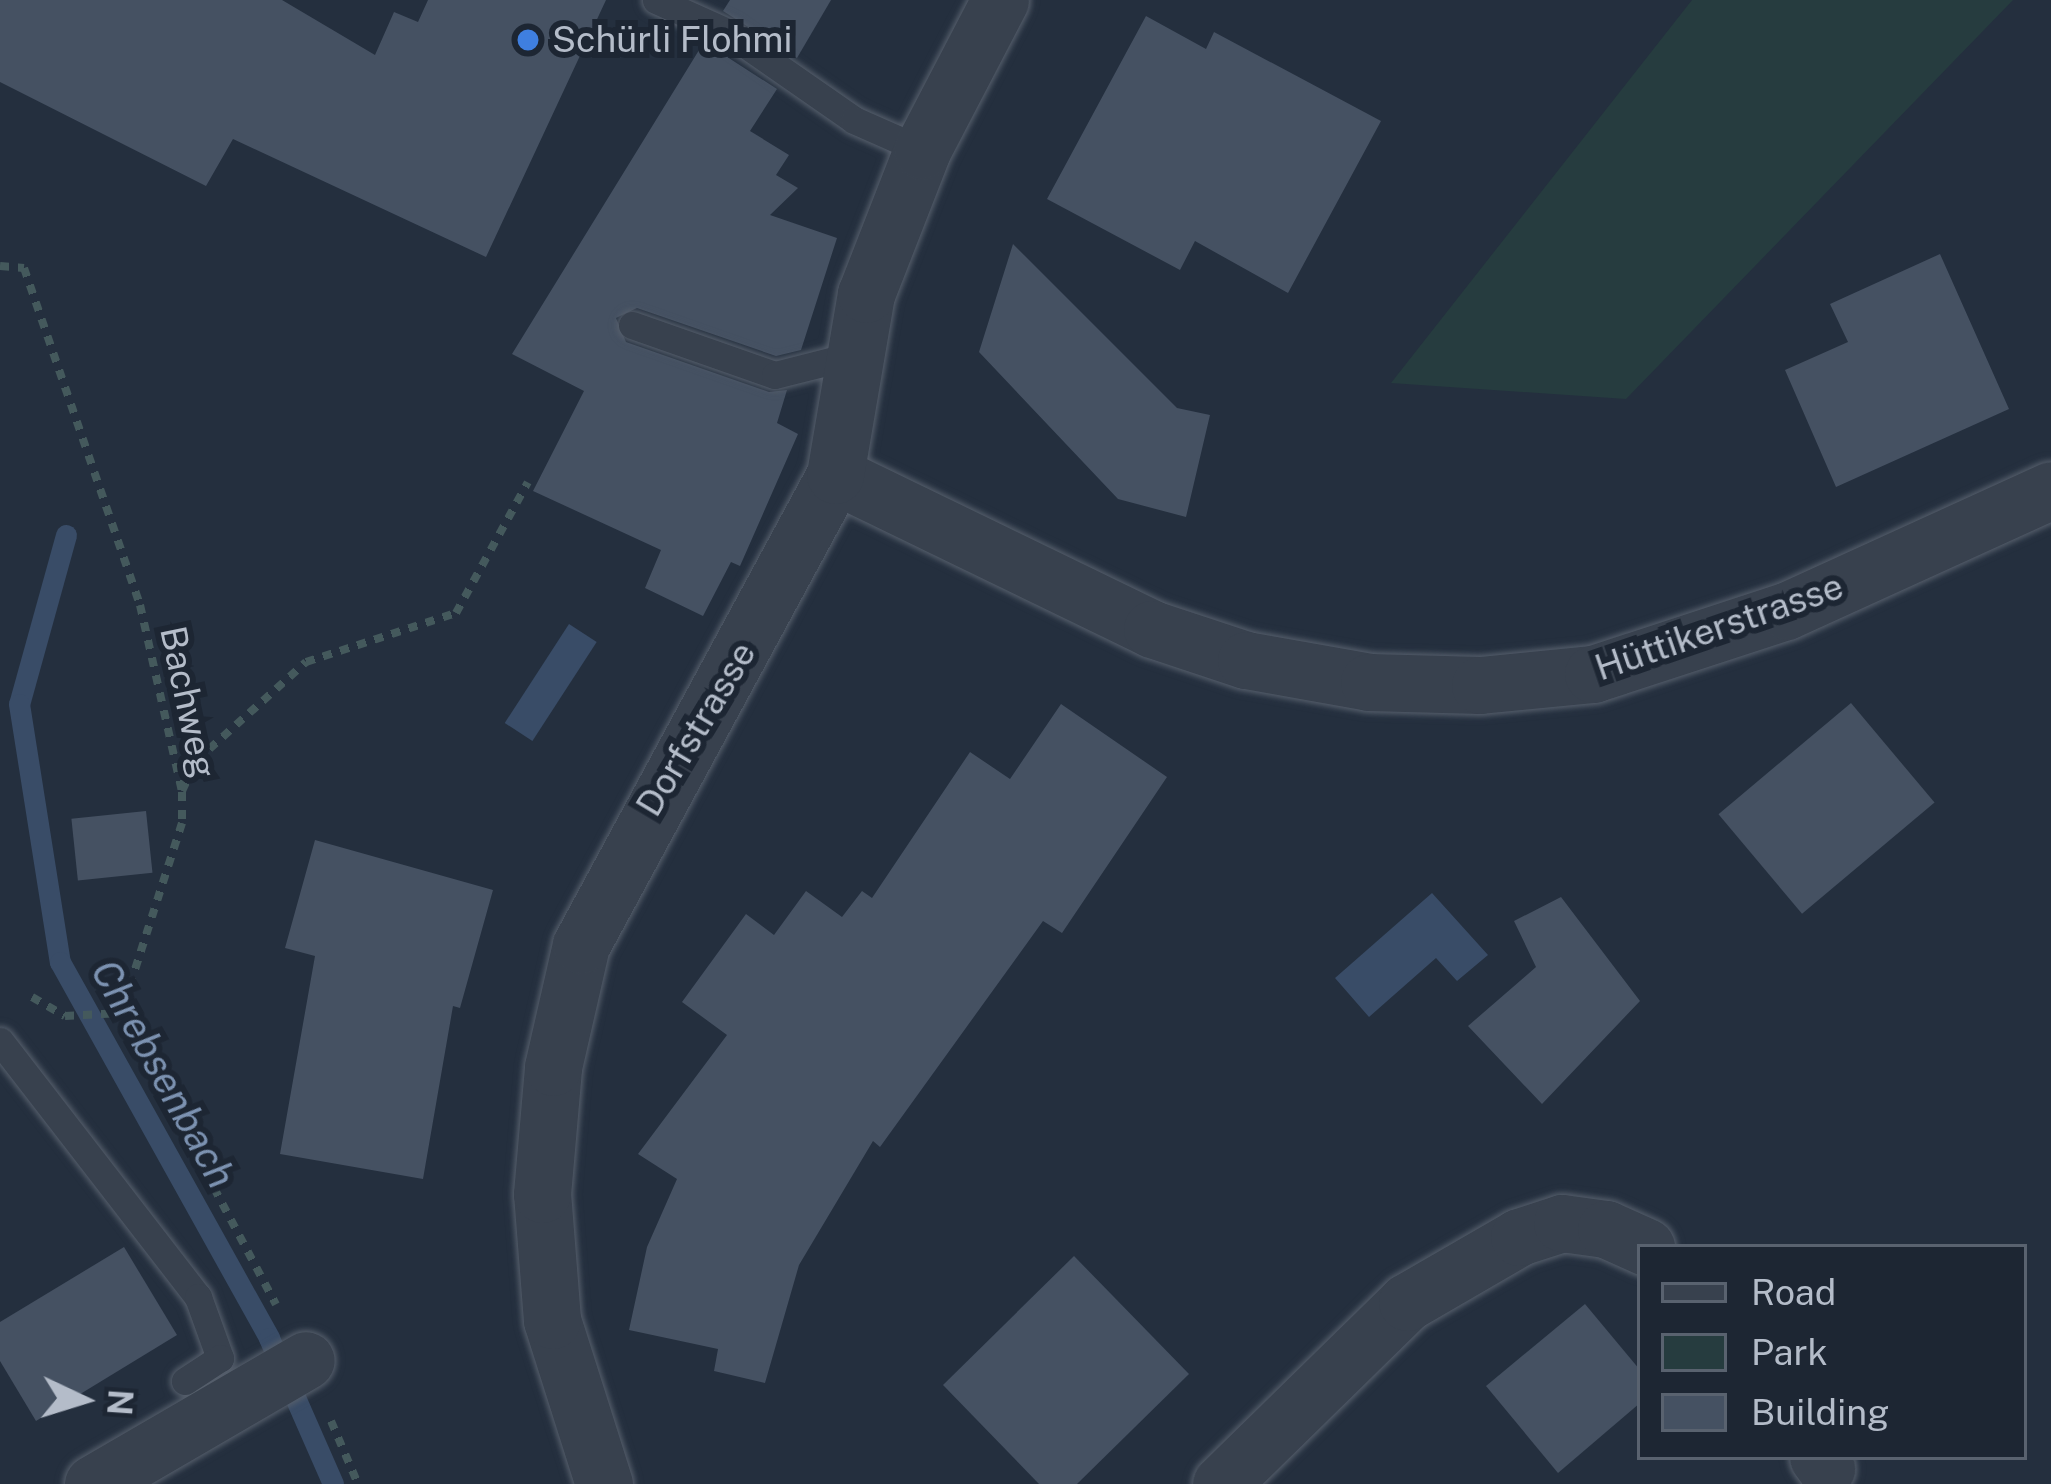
<!DOCTYPE html>
<html>
<head>
<meta charset="utf-8">
<style>
	body { margin:0 }
	#map { position:relative; width:2051px; height:1484px; overflow:hidden; background:#242f3e; font-family:"Public Sans",sans-serif }
	div>[style] { position:absolute }
	[style*='--x'] { left:calc(var(--x)*1px); top:calc(var(--y)*1px); width:calc(var(--w)*1px); rotate:calc(var(--a)*1deg) }
	.green>* { inset:0; background:#263c3f }
	.water>* { inset:0; background:#394c67; transform-origin:0 0 }
	.stream>* { height:21px; margin:-10.5px; padding:0 10.5px; transform-origin:10.5px; border-radius:10.5px; background:#394c67 }
	.building>* { inset:0; background:#455162; transform-origin:0 0 }
	.path>* { height:8px; margin-top:-4px; transform-origin:0; background:repeating-linear-gradient(90deg,#44595c 0 9px,transparent 0 18px) }
	.roads { filter:drop-shadow(0 0 3px #565f6c) drop-shadow(0 0 3px #565f6c) }
	.service>* { height:27px; margin:-13.5px; padding:0 13.5px; transform-origin:13.5px; border-radius:13.5px; background:#38414e }
	.minor>* { height:57px; margin:-28.5px; padding:0 28.5px; transform-origin:28.5px; border-radius:28.5px; background:#38414e }
	.dots>* { width:33px; height:33px; translate:-50% -50%; box-sizing:border-box; border:6px solid #1d2633; border-radius:50% }
	span { translate:-50% -50%; white-space:nowrap; text-align:center; line-height:1.15; -webkit-text-stroke:12px #1d2633; paint-order:stroke }
	.poi-label { font-size:36px; color:#b4bcc9 }
	.left { translate:0 -50%; text-align:left }
	.street-label { font-size:36px; color:#b4bcc9 }
	.water-label { font-size:39px; color:#7c92b1; font-style:italic }
	.legend { position:absolute; left:1637px; top:1244px; width:390px; height:216px; box-sizing:border-box; background:#1d2633; border:3px solid #59626f; margin:0; padding:15px 21px; list-style:none; font-size:36px; color:#b4bcc9 }
	.legend li { display:flex; align-items:center; gap:24px; height:60px }
	.legend b { width:60px; border:3px solid #59626f }
	.north { position:absolute; left:24px; top:1340px; width:120px; height:120px; -webkit-text-stroke:9px #1d2633; paint-order:stroke; rotate:94deg; font-size:33px; font-weight:700; line-height:48px; text-align:center; color:#b4bcc9 }
	.north::after { content:''; display:block; margin:auto; width:42px; height:54px; background:#b4bcc9; clip-path:polygon(50% 0,100% 100%,50% 72%,0 100%) }
</style>
</head>
<body>
<div id="map">
	<div class="green">
		<i style="clip-path:polygon(1692px 0,2013px 0,1626px 399px,1391px 383px)"></i>
	</div>
	<div class="water">
		<i style="left:569px;top:624px;width:33px;height:118px;rotate:33deg"></i>
		<i style="clip-path:polygon(1432px 893px,1488px 955px,1457px 981px,1436px 958px,1369px 1017px,1335px 978px)"></i>
	</div>
	<div class="stream">
		<i style="--x:66;--y:535;--w:175;--a:105.5"></i>
		<i style="--x:19;--y:704;--w:261;--a:81"></i>
		<i style="--x:60;--y:962;--w:430;--a:60.9"></i>
		<i style="--x:269;--y:1338;--w:159;--a:66.3"></i>
	</div>
	<div class="building">
		<i style="clip-path:polygon(0 0,282px 0,375px 55px,394px 12px,418px 22px,428px 0,606px 0,486px 257px,233px 139px,206px 186px,0 82px)"></i>
		<i style="clip-path:polygon(730px 0,831px 0,797px 58px,723px 11px)"></i>
		<i style="clip-path:polygon(1146px 16px,1206px 49px,1214px 32px,1381px 121px,1288px 293px,1195px 241px,1180px 270px,1047px 199px)"></i>
		<i style="clip-path:polygon(704px 42px,777px 89px,750px 131px,789px 155px,776px 175px,798px 188px,770px 215px,837px 238px,801px 350px,776px 356px,637px 308px,616px 318px,626px 342px,769px 392px,787px 390px,777px 423px,798px 434px,740px 566px,731px 562px,703px 616px,645px 588px,661px 550px,533px 491px,584px 391px,512px 354px)"></i>
		<i style="clip-path:polygon(1013px 244px,1177px 408px,1210px 415px,1186px 517px,1118px 499px,979px 352px)"></i>
		<i style="clip-path:polygon(1940px 254px,2009px 409px,1836px 487px,1785px 370px,1848px 342px,1830px 304px)"></i>
		<i style="left:1851px;top:703px;width:130px;height:173px;rotate:50deg"></i>
		<i style="clip-path:polygon(1061px 704px,1167px 777px,1062px 933px,1043px 921px,880px 1147px,873px 1141px,799px 1265px,765px 1383px,714px 1371px,718px 1349px,629px 1330px,647px 1247px,677px 1179px,638px 1154px,727px 1035px,682px 1002px,746px 914px,774px 935px,806px 891px,842px 917px,862px 891px,872px 898px,970px 752px,1010px 779px)"></i>
		<i style="left:146px;top:811px;width:62px;height:75px;rotate:84deg"></i>
		<i style="clip-path:polygon(315px 840px,493px 890px,460px 1008px,453px 1006px,423px 1179px,280px 1154px,315px 956px,285px 948px)"></i>
		<i style="clip-path:polygon(1561px 897px,1640px 1001px,1542px 1104px,1468px 1026px,1536px 967px,1514px 921px)"></i>
		<i style="clip-path:polygon(124px 1247px,177px 1335px,36px 1421px,0 1361px,0 1322px)"></i>
		<i style="clip-path:polygon(1074px 1256px,1189px 1374px,1077px 1484px,1039px 1484px,943px 1385px)"></i>
		<i style="clip-path:polygon(1585px 1304px,1640px 1370px,1640px 1403px,1558px 1473px,1486px 1386px)"></i>
	</div>
	<div class="path">
		<i style="--x:0;--y:266;--w:24;--a:5"></i>
		<i style="--x:24;--y:268;--w:356;--a:71"></i>
		<i style="--x:140;--y:605;--w:192;--a:77.3"></i>
		<i style="--x:182;--y:792;--w:31;--a:90"></i>
		<i style="--x:182;--y:823;--w:200;--a:107.8"></i>
		<i style="--x:121;--y:1013;--w:330;--a:62"></i>
		<i style="--x:182;--y:791;--w:33;--a:-65"></i>
		<i style="--x:196;--y:761;--w:148;--a:-42"></i>
		<i style="--x:306;--y:662;--w:158;--a:-18.1"></i>
		<i style="--x:456;--y:613;--w:149;--a:-61.2"></i>
		<i style="--x:32;--y:997;--w:38;--a:30"></i>
		<i style="--x:65;--y:1016;--w:56;--a:-3.1"></i>
		<i style="--x:331;--y:1421;--w:69;--a:66.8"></i>
	</div>
	<div class="roads">
		<div class="service">
			<i style="--x:656;--y:0;--w:80;--a:24.3"></i>
			<i style="--x:729;--y:33;--w:152;--a:34.8"></i>
			<i style="--x:854;--y:120;--w:74;--a:23.8"></i>
			<i style="--x:632;--y:325;--w:151;--a:19.3"></i>
			<i style="--x:775;--y:375;--w:86;--a:-14.2"></i>
			<i style="--x:0;--y:1041;--w:324;--a:52.3"></i>
			<i style="--x:198;--y:1297;--w:65;--a:70.2"></i>
			<i style="--x:220;--y:1358;--w:42;--a:146.7"></i>
		</div>
		<div class="minor">
			<i style="--x:835;--y:475;--w:352;--a:25.9"></i>
			<i style="--x:1152;--y:629;--w:99;--a:18.3"></i>
			<i style="--x:1246;--y:660;--w:125;--a:10.1"></i>
			<i style="--x:1369;--y:682;--w:111;--a:1.5"></i>
			<i style="--x:1480;--y:685;--w:114;--a:-5.6"></i>
			<i style="--x:1593;--y:674;--w:203;--a:-18.1"></i>
			<i style="--x:1786;--y:611;--w:291;--a:-24.5"></i>
			<i style="--x:1818;--y:1457;--w:14;--a:54"></i>
			<i style="--x:93;--y:1484;--w:246;--a:-30.2"></i>
			<i style="--x:604;--y:1484;--w:172;--a:-107.6"></i>
			<i style="--x:552;--y:1320;--w:126;--a:-94.5"></i>
			<i style="--x:542;--y:1194;--w:127;--a:-85"></i>
			<i style="--x:553;--y:1067;--w:125;--a:-77.1"></i>
			<i style="--x:581;--y:945;--w:534;--a:-61.61"></i>
			<i style="--x:835;--y:475;--w:184;--a:-80.3"></i>
			<i style="--x:866;--y:294;--w:155;--a:-68.7"></i>
			<i style="--x:922;--y:150;--w:169;--a:-62.5"></i>
			<i style="--x:1221;--y:1484;--w:260;--a:-44.4"></i>
			<i style="--x:1407;--y:1302;--w:129;--a:-30.1"></i>
			<i style="--x:1519;--y:1237;--w:45;--a:-18"></i>
			<i style="--x:1562;--y:1223;--w:44;--a:7.8"></i>
			<i style="--x:1606;--y:1229;--w:44;--a:24.2"></i>
		</div>
	</div>
	<div class="dots">
		<i style="left:528px;top:40px;background:#3f7fe0"></i>
	</div>
	<div class="poi-label">
		<span class="left" style="left:552px;top:40px">Schürli Flohmi</span>
	</div>
	<div class="street-label">
		<span style="left:1719px;top:627px;rotate:-19deg">Hüttikerstrasse</span>
		<span style="left:188px;top:702px;rotate:78deg">Bachweg</span>
		<span style="left:696px;top:729px;rotate:-59deg">Dorfstrasse</span>
	</div>
	<div class="water-label">
		<span style="left:163px;top:1074px;rotate:61deg">Chrebsenbach</span>
	</div>
	<ul class="legend">
	<li><b style="height:15px;background:#38414e"></b>Road</li>
	<li><b style="height:33px;background:#263c3f"></b>Park</li>
	<li><b style="height:33px;background:#455162"></b>Building</li>
	</ul>
	<div class="north">N</div>
</div>
</body>
</html>
